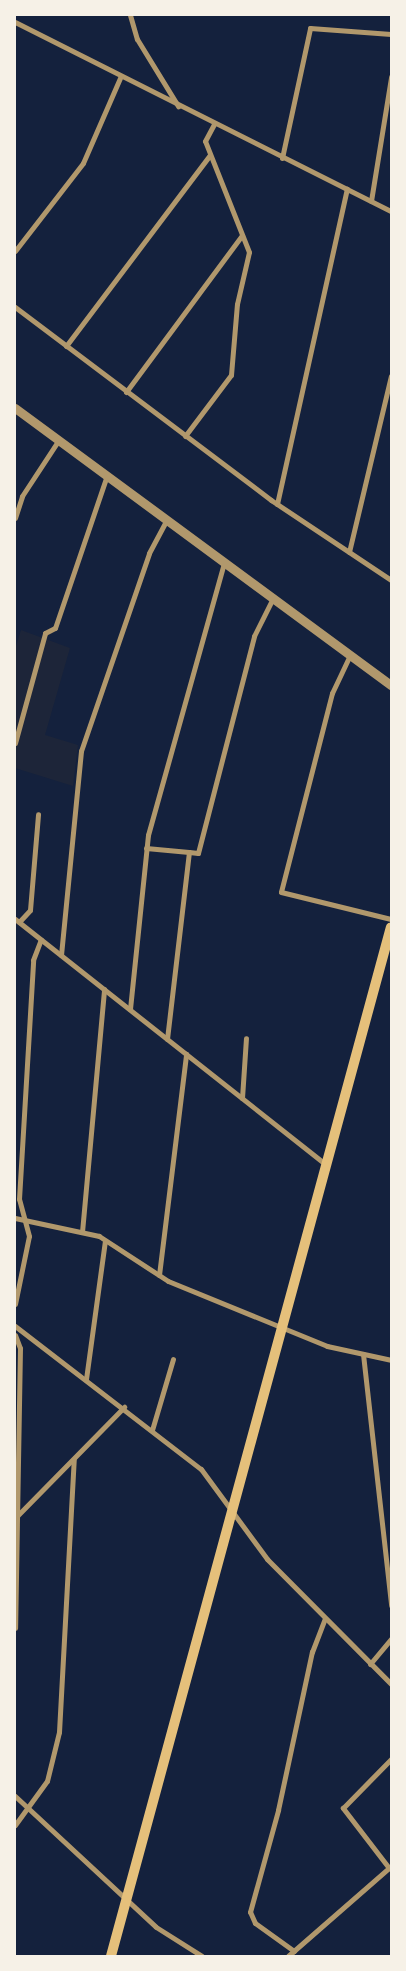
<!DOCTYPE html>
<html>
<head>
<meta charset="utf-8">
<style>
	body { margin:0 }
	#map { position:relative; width:406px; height:1971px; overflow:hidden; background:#14213d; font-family:"Noto Sans",sans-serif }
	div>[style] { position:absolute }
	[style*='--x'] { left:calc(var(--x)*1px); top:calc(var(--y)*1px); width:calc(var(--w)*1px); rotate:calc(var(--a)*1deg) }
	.green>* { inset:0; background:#1d2539 }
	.minor>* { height:5px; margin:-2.5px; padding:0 2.5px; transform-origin:2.5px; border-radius:2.5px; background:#b1986c }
	.tertiary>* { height:9px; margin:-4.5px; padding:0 4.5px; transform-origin:4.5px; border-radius:4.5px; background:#b1986c }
	.secondary>* { height:10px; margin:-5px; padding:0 5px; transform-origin:5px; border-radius:5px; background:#e5c07b }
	span { translate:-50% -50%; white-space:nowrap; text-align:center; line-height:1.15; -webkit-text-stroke:4.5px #f6f1e7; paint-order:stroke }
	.frame { position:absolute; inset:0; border:16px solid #f6f1e7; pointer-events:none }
</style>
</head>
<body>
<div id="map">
	<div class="green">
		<i style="clip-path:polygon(21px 630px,70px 648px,45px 735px,78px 745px,73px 786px,15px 768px,15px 649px)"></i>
	</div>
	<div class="minor">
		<i style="--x:130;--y:15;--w:25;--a:74"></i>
		<i style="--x:137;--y:39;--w:79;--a:58.5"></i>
		<i style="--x:15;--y:22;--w:421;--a:26.7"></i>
		<i style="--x:282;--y:158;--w:133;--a:-77.8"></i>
		<i style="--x:310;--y:28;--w:81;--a:4.2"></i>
		<i style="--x:371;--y:201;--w:126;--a:-80.8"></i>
		<i style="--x:15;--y:251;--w:111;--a:-52.3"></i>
		<i style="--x:83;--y:163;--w:93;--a:-66.5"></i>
		<i style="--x:15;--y:307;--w:321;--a:37"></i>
		<i style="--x:271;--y:500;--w:144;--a:33.7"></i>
		<i style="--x:66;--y:346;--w:239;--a:-53"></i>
		<i style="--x:126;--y:392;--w:195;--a:-53.5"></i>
		<i style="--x:185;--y:436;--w:76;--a:-53"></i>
		<i style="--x:231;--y:375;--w:71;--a:-85.2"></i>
		<i style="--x:237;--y:304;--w:53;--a:-77"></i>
		<i style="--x:249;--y:252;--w:119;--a:-111.6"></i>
		<i style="--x:205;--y:141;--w:19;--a:-62"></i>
		<i style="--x:277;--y:504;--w:323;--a:-77.5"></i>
		<i style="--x:15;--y:518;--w:23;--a:-72"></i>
		<i style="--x:22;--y:496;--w:66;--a:-56.8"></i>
		<i style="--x:349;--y:552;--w:181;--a:-76.6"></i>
		<i style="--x:350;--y:655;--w:42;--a:115.3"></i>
		<i style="--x:332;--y:693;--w:205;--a:104.4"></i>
		<i style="--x:281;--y:892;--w:113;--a:13.8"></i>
		<i style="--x:15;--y:743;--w:114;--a:-74.7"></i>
		<i style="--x:45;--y:633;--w:11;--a:-27"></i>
		<i style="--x:55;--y:628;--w:158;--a:-71.2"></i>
		<i style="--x:146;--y:848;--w:43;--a:5.3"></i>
		<i style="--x:15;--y:919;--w:394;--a:38.3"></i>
		<i style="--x:19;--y:922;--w:16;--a:-47"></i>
		<i style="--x:30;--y:910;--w:96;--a:-85.2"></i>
		<i style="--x:61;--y:955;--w:205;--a:-84.4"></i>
		<i style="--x:81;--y:751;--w:209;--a:-71"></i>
		<i style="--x:149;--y:553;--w:36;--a:-62"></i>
		<i style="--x:130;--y:1009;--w:175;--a:-84.1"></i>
		<i style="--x:148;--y:835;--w:282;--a:-74.4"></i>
		<i style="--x:167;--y:1039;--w:188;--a:-83.3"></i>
		<i style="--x:189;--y:852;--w:9;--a:6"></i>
		<i style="--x:198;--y:853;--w:224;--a:-75.5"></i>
		<i style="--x:254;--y:636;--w:42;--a:-63.4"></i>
		<i style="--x:242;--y:1098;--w:60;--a:-86.2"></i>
		<i style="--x:15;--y:1218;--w:86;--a:12.1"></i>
		<i style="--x:99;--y:1236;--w:82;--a:33.1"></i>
		<i style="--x:168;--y:1281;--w:172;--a:22.2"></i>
		<i style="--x:327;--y:1346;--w:66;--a:12.3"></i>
		<i style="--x:82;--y:1232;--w:244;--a:-84.8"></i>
		<i style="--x:159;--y:1275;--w:223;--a:-83"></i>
		<i style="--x:15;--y:1304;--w:69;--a:-78.4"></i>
		<i style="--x:29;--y:1236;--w:38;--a:-105"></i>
		<i style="--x:19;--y:1199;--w:239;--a:-86.6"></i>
		<i style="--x:33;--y:960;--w:22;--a:-69"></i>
		<i style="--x:15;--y:1326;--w:235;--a:37.6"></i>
		<i style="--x:201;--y:1469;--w:112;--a:53.7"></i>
		<i style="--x:267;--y:1559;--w:176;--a:45.2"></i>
		<i style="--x:15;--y:1335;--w:14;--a:69"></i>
		<i style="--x:20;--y:1348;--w:280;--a:91"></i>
		<i style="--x:363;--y:1354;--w:253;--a:83.6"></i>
		<i style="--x:86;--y:1379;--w:139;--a:-82.2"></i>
		<i style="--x:152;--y:1430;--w:74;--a:-73.5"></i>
		<i style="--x:15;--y:1518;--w:156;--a:-45.5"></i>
		<i style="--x:370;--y:1664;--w:33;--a:-50"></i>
		<i style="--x:15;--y:1796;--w:192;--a:42.9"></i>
		<i style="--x:156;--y:1927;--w:54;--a:32.2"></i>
		<i style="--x:15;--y:1825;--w:54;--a:-54"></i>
		<i style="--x:47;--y:1781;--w:50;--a:-76.2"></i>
		<i style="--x:59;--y:1732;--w:273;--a:-86.9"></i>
		<i style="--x:389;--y:1868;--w:76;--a:-127.5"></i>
		<i style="--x:343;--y:1808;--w:69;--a:-45.6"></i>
		<i style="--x:294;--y:1951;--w:48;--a:-144.3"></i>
		<i style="--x:255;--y:1923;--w:12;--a:-114"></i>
		<i style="--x:250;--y:1912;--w:106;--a:-74.6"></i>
		<i style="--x:278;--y:1810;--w:162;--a:-77.9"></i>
		<i style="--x:312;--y:1652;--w:36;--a:-69"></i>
		<i style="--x:288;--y:1956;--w:137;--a:-41.1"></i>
	</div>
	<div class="tertiary">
		<i style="--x:15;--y:408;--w:467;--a:36.4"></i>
	</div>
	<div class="secondary">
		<i style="--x:111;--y:1956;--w:1066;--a:-74.78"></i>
	</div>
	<div class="frame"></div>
</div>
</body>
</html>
